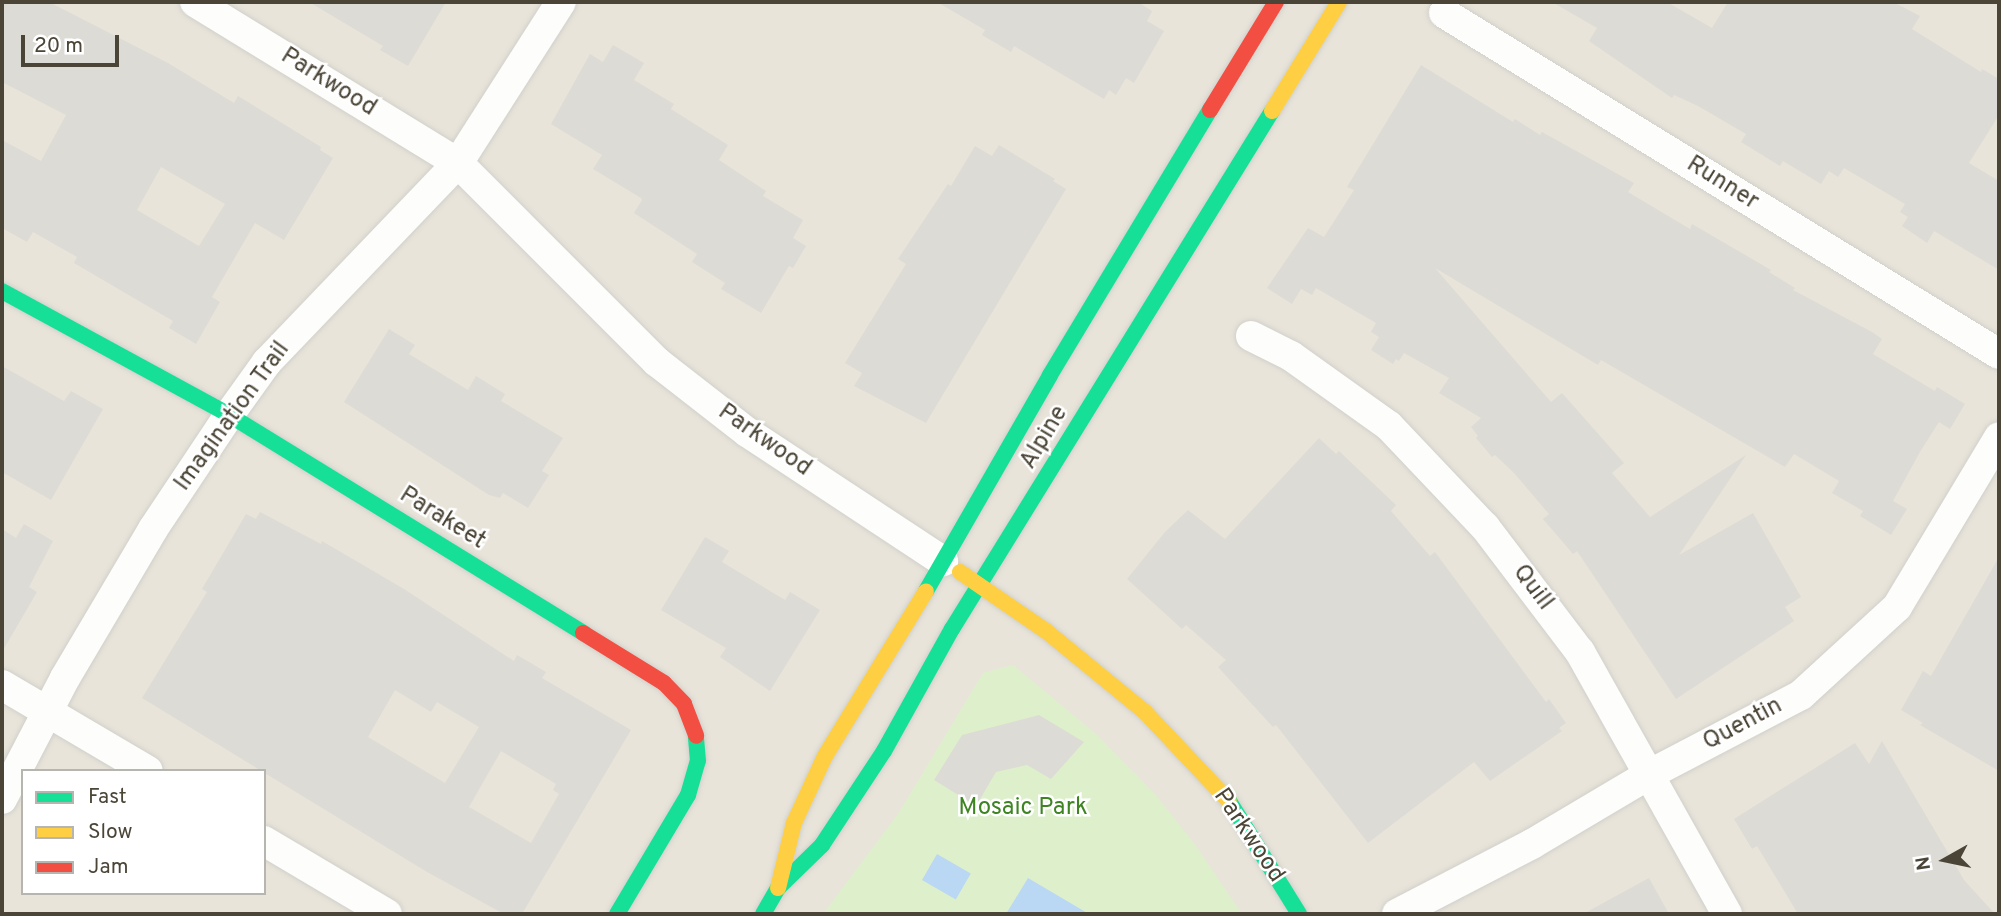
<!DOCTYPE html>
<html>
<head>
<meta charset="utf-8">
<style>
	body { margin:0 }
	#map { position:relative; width:2001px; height:916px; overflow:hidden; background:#f3f2ed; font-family:Overpass,sans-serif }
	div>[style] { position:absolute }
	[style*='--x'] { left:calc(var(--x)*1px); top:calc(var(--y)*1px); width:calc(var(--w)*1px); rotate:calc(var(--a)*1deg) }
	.residential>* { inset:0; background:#e8e4da }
	.green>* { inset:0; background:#def0cb }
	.water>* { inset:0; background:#bad7f4; transform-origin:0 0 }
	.building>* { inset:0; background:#dddbd5 }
	.roads { filter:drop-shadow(0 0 2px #d1d0ca) drop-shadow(0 0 2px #d1d0ca) }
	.street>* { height:30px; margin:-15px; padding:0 15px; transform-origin:15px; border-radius:15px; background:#fdfdfc }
	.fast>* { height:16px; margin:-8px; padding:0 8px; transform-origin:8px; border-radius:8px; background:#16e098 }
	.slow>* { height:16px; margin:-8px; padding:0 8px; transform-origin:8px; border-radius:8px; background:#ffcf43 }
	.jam>* { height:16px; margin:-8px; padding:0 8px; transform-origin:8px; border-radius:8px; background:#f24e42 }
	span { translate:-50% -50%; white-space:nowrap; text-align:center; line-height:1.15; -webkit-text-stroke:5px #fff; paint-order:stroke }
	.street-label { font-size:24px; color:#4b4537 }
	.park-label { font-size:24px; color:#3e8423 }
	.frame { position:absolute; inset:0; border:4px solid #4b4537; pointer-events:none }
	.legend { position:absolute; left:21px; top:769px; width:245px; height:126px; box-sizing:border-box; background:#fff; border:2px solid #b7b5af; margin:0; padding:9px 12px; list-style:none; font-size:21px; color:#4b4537 }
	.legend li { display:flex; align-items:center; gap:14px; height:35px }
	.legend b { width:35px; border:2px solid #b7b5af }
	.north { position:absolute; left:1910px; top:825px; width:70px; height:70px; -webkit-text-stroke:5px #fff; paint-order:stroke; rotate:261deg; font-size:19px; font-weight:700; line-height:28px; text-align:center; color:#4b4537 }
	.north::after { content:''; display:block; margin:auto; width:24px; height:32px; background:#4b4537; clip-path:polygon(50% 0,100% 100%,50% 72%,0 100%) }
	.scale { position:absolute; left:21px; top:35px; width:98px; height:32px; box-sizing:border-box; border:4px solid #4b4537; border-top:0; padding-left:9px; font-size:21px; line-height:24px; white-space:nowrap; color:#4b4537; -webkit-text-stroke:5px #fff; paint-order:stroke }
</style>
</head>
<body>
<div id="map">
	<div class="residential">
		<i style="clip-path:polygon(evenodd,2px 2px,1999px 2px,1999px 914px,2px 914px,2px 2px,23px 771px,264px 771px,264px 893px,23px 893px,23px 771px)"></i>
	</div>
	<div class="green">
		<i style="clip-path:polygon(1013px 665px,1096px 734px,1156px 795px,1196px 846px,1242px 914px,823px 914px,898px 814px,983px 673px)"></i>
	</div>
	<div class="water">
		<i style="left:937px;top:854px;width:39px;height:30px;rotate:30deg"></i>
		<i style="clip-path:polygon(1028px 878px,1089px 914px,1006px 914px)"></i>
	</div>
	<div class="building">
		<i style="clip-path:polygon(evenodd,2px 2px,49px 2px,168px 63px,234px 103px,238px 96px,321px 147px,320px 150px,333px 158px,284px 240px,255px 223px,212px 297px,220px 302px,196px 344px,169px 328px,173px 321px,74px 263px,77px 257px,33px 232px,27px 242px,2px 228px,2px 140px,41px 161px,66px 115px,2px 82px,2px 2px,161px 167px,225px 204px,199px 246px,137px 210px,161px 167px)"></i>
		<i style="clip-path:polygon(309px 2px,446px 2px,408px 66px,380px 50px,383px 46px)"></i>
		<i style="clip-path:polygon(937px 2px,1138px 2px,1152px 11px,1147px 21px,1164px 31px,1134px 83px,1126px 78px,1116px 95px,1109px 90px,1104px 99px,1014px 46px,1011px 52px,982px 35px,985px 30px)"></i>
		<i style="clip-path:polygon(1552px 2px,1667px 2px,1712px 28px,1728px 2px,1893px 2px,1920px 16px,1912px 29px,1981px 72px,1982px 69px,1999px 79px,1999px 115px,1969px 163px,1999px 181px,1999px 270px,1934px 231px,1927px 243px,1902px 226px,1908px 217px,1900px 212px,1905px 204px,1844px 168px,1838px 177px,1829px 171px,1821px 184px,1783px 161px,1780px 166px,1741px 142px,1746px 134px,1698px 106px,1674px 95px,1672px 98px,1589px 41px,1597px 28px)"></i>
		<i style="clip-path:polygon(613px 45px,644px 63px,634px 80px,674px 104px,671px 109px,728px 145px,719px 160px,766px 191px,763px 196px,803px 220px,793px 238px,806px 246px,793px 268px,789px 266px,761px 313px,721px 289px,725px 283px,692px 262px,697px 254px,634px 213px,642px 200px,641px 198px,593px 169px,602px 155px,551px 124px,590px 54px,603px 62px)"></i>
		<i style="clip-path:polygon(1421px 65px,1513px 122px,1515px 119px,1540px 135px,1542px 132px,1634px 183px,1628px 192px,1690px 229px,1692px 224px,1771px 270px,1769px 272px,1795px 288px,1793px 290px,1872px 332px,1882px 339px,1873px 354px,1935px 391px,1937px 387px,1965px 404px,1950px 429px,1939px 422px,1920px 452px,1893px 501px,1907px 509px,1891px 535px,1860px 516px,1863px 511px,1832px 493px,1839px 481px,1794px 454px,1785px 467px,1601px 360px,1598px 365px,1435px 268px,1551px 402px,1562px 393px,1624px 463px,1612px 473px,1650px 517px,1746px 455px,1679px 555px,1753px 513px,1801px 597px,1785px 607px,1794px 621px,1676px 699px,1577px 551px,1573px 554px,1543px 519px,1549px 514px,1514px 473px,1495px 455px,1492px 457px,1476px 438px,1478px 436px,1471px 427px,1481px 418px,1439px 393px,1449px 378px,1404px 353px,1399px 361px,1396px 359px,1393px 364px,1371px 350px,1379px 337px,1371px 332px,1376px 323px,1316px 288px,1312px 295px,1301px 289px,1292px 304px,1267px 288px,1308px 228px,1324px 237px,1354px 190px,1347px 187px)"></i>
		<i style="clip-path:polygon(999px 145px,1055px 179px,1053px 181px,1066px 189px,926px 423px,854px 386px,862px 373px,845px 363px,906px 264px,898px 259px,948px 184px,951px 186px,975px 146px,992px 156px)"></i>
		<i style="clip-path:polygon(389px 329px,415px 345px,409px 354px,468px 390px,476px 376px,505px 394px,501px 401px,563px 438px,542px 471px,549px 475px,528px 508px,503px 493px,500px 498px,489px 495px,344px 402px)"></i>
		<i style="clip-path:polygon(2px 366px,64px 401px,71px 391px,103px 409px,51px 500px,2px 472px)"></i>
		<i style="clip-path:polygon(1319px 438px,1336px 454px,1339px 451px,1396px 505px,1391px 511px,1430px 556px,1435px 552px,1546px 702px,1549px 699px,1566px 723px,1559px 728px,1562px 731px,1490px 781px,1474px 762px,1368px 843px,1276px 725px,1273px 727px,1218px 667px,1226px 660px,1186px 625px,1182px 629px,1127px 579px,1165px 532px,1188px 510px,1225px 539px)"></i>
		<i style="clip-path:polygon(evenodd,260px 512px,321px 544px,322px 541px,404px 589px,514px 661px,517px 655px,546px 672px,542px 678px,631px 730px,522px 914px,504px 914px,427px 872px,142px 698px,207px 592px,202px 589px,246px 514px,256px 519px,260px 512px,395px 690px,431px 712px,437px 702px,479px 727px,445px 783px,368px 737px,395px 690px,260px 512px,501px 751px,556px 784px,553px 790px,559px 794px,531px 843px,469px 807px,501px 751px)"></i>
		<i style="clip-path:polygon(24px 524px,53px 541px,29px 587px,37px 592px,2px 652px,2px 529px,16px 538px)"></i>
		<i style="clip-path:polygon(705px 537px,729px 551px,722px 562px,785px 600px,790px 592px,820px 610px,770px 691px,720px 657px,726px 648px,661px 610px)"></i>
		<i style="clip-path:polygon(1999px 557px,1999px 771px,1920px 725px,1923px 723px,1901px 710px,1923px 671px,1931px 676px)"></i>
		<i style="clip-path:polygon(1039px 715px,1084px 742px,1051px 779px,1027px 765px,996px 772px,976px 806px,934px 780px,962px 735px)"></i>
		<i style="clip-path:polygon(1882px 741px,1964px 880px,1995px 914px,1798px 914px,1757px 846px,1752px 849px,1734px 819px,1855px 743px,1869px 764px)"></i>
		<i style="clip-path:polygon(1649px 878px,1669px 914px,1583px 914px)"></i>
	</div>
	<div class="roads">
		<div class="street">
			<i style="--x:195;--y:2;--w:308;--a:31.5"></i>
			<i style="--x:458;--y:163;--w:281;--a:45"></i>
			<i style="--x:657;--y:362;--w:114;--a:37.9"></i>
			<i style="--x:747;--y:432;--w:235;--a:33.4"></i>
			<i style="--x:1444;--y:13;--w:651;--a:31.57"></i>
			<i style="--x:1251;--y:336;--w:45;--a:26.6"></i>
			<i style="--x:1291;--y:356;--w:120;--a:35.5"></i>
			<i style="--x:1389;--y:426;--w:139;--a:46.5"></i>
			<i style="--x:1485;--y:527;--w:157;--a:52.8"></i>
			<i style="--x:1580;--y:652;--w:300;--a:60.7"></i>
			<i style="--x:2;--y:685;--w:169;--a:30.5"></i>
			<i style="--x:2;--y:799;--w:136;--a:-62.5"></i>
			<i style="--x:65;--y:678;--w:173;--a:-59.4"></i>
			<i style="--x:153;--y:529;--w:137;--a:-56.3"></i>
			<i style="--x:229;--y:415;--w:65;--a:-54.4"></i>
			<i style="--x:267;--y:362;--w:276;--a:-46.2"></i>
			<i style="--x:458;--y:163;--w:191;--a:-57.4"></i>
			<i style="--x:264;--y:841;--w:143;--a:30.7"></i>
			<i style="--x:1397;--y:914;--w:152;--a:-27.4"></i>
			<i style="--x:1532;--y:844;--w:137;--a:-30.7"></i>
			<i style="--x:1650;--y:774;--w:170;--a:-27.6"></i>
			<i style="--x:1801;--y:695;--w:130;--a:-42.5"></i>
			<i style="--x:1897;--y:607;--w:198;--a:-59"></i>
		</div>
		<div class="fast">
			<i style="--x:2;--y:291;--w:259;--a:28.6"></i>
			<i style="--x:229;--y:415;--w:416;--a:31.6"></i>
			<i style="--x:926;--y:591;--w:249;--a:-60.1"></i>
			<i style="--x:1050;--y:375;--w:310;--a:-58.9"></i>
			<i style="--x:1229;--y:801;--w:133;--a:58.2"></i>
			<i style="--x:617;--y:914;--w:139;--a:-59.2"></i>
			<i style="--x:688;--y:795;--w:35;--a:-74"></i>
			<i style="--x:698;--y:761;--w:25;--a:-95"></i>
			<i style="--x:763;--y:914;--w:30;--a:-60"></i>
			<i style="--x:778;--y:888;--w:62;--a:-44.3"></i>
			<i style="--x:822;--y:845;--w:113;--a:-56.6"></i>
			<i style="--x:884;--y:751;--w:140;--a:-60.9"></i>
			<i style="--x:952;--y:629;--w:609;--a:-58.29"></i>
		</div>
		<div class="slow">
			<i style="--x:1272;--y:111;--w:128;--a:-58.4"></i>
			<i style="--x:960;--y:572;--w:104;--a:34.5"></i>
			<i style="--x:1046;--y:631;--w:128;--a:39.3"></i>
			<i style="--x:1145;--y:712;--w:122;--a:46.7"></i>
			<i style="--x:778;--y:888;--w:67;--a:-76.2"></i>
			<i style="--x:794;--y:823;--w:74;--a:-65.2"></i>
			<i style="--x:825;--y:756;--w:193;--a:-58.5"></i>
		</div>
		<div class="jam">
			<i style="--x:1210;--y:110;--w:127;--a:-58.6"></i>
			<i style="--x:583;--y:633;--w:95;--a:31.7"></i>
			<i style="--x:664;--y:683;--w:29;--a:46"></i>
			<i style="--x:684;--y:704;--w:34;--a:69"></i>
		</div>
	</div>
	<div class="street-label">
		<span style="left:328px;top:83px;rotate:32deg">Parkwood</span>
		<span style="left:1722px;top:184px;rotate:32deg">Runner</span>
		<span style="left:233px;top:417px;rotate:-54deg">Imagination Trail</span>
		<span style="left:1045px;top:438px;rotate:-59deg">Alpine</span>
		<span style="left:764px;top:441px;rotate:35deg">Parkwood</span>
		<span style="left:442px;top:519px;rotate:32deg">Parakeet</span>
		<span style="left:1532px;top:588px;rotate:53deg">Quill</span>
		<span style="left:1743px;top:725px;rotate:-28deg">Quentin</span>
		<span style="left:1248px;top:836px;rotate:56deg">Parkwood</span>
	</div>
	<div class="park-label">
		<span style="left:1023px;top:809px">Mosaic Park</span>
	</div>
	<div class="frame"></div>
	<ul class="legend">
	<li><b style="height:9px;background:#16e098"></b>Fast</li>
	<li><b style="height:9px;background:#ffcf43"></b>Slow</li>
	<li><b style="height:9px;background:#f24e42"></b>Jam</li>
	</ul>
	<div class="north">N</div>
	<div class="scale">20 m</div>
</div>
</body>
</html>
